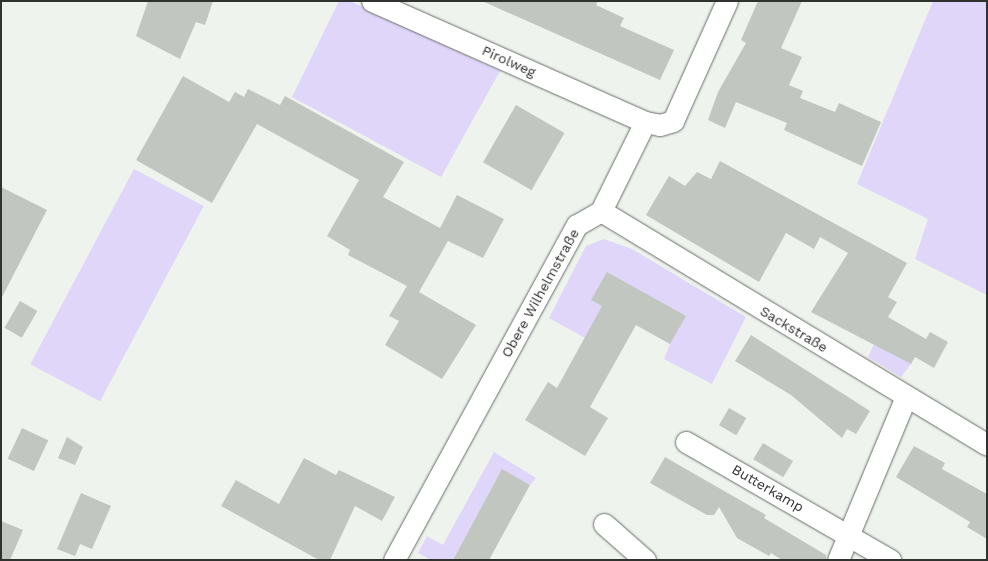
<!DOCTYPE html>
<html>
<head>
<meta charset="utf-8">
<style>
	body { margin:0 }
	#map { position:relative; width:988px; height:561px; overflow:hidden; background:#eef3ee; font-family:"Work Sans",sans-serif }
	div>[style] { position:absolute }
	[style*='--x'] { left:calc(var(--x)*1px); top:calc(var(--y)*1px); width:calc(var(--w)*1px); rotate:calc(var(--a)*1deg) }
	.green>* { inset:0; background:#e0d6fa; transform-origin:0 0 }
	.building>* { inset:0; background:#c1c6c1; transform-origin:0 0 }
	.roads { filter:drop-shadow(0 0 1px #696d69) drop-shadow(0 0 1px #696d69) }
	.street>* { height:21px; margin:-10.5px; padding:0 10.5px; transform-origin:10.5px; border-radius:10.5px; background:#fff }
	span { translate:-50% -50%; white-space:nowrap; text-align:center; line-height:1.15; -webkit-text-stroke:4px #fefffe; paint-order:stroke }
	.street-label { font-size:14px; color:#303230 }
	.frame { position:absolute; inset:0; border:2px solid #303230; pointer-events:none }
</style>
</head>
<body>
<div id="map">
	<div class="green">
		<i style="clip-path:polygon(339px 1px,350px 1px,500px 71px,441px 177px,292px 97px)"></i>
		<i style="clip-path:polygon(933px 1px,987px 1px,987px 295px,915px 259px,928px 219px,857px 184px)"></i>
		<i style="left:134px;top:169px;width:79px;height:221px;rotate:28deg"></i>
		<i style="clip-path:polygon(604px 239px,632px 249px,746px 317px,712px 384px,664px 359px,670px 344px,592px 300px,602px 306px,585px 338px,549px 318px,586px 246px)"></i>
		<i style="clip-path:polygon(874px 344px,911px 364px,901px 377px,868px 357px)"></i>
		<i style="clip-path:polygon(494px 452px,536px 478px,530px 485px,502px 470px,453px 560px,431px 560px,418px 553px,427px 536px,443px 545px)"></i>
	</div>
	<div class="building">
		<i style="clip-path:polygon(148px 1px,213px 1px,205px 25px,196px 22px,180px 59px,136px 36px)"></i>
		<i style="clip-path:polygon(482px 1px,598px 1px,596px 5px,624px 18px,620px 26px,674px 50px,660px 80px)"></i>
		<i style="clip-path:polygon(758px 1px,802px 1px,781px 48px,802px 57px,789px 85px,803px 91px,800px 98px,835px 112px,839px 103px,881px 122px,862px 166px,784px 130px,787px 123px,736px 102px,725px 128px,708px 120px,718px 92px,746px 43px,741px 40px)"></i>
		<i style="clip-path:polygon(183px 76px,229px 102px,235px 92px,244px 97px,248px 89px,280px 105px,285px 96px,404px 162px,383px 197px,440px 228px,457px 195px,504px 219px,483px 258px,448px 241px,419px 292px,476px 325px,442px 379px,385px 345px,399px 321px,389px 316px,407px 286px,348px 255px,350px 250px,327px 236px,359px 180px,257px 124px,212px 203px,136px 160px)"></i>
		<i style="left:516px;top:105px;width:56px;height:66px;rotate:30deg"></i>
		<i style="clip-path:polygon(720px 161px,907px 263px,888px 297px,897px 302px,888px 317px,926px 339px,930px 332px,948px 342px,934px 368px,915px 357px,911px 364px,811px 312px,848px 253px,820px 237px,814px 249px,786px 233px,759px 282px,646px 215px,669px 176px,685px 186px,697px 172px,711px 179px)"></i>
		<i style="clip-path:polygon(1px 187px,47px 210px,1px 299px)"></i>
		<i style="clip-path:polygon(607px 272px,686px 316px,670px 344px,636px 325px,590px 407px,608px 418px,585px 456px,525px 420px,548px 382px,557px 388px,602px 306px,591px 300px)"></i>
		<i style="left:20px;top:301px;width:20px;height:31px;rotate:30deg"></i>
		<i style="clip-path:polygon(751px 335px,870px 411px,856px 434px,847px 429px,842px 438px,791px 395px,735px 361px)"></i>
		<i style="left:729px;top:408px;width:20px;height:20px;rotate:30deg"></i>
		<i style="left:22px;top:428px;width:29px;height:34px;rotate:25deg"></i>
		<i style="clip-path:polygon(67px 437px,83px 447px,75px 465px,58px 458px)"></i>
		<i style="left:763px;top:443px;width:35px;height:19px;rotate:31deg"></i>
		<i style="clip-path:polygon(914px 446px,945px 463px,942px 469px,987px 494px,987px 539px,967px 527px,970px 522px,896px 477px)"></i>
		<i style="clip-path:polygon(665px 457px,766px 515px,764px 518px,826px 555px,826px 560px,782px 560px,771px 553px,769px 556px,737px 538px,719px 507px,714px 515px,707px 515px,650px 483px)"></i>
		<i style="clip-path:polygon(304px 458px,336px 475px,339px 470px,395px 497px,382px 521px,355px 506px,330px 560px,319px 560px,221px 506px,236px 480px,279px 504px)"></i>
		<i style="clip-path:polygon(502px 469px,530px 485px,489px 560px,453px 560px)"></i>
		<i style="clip-path:polygon(81px 493px,111px 506px,92px 549px,80px 544px,75px 556px,57px 549px)"></i>
		<i style="clip-path:polygon(1px 521px,23px 530px,10px 560px,1px 560px)"></i>
	</div>
	<div class="roads">
		<div class="street">
			<i style="--x:372;--y:1;--w:299;--a:23.9"></i>
			<i style="--x:645;--y:122;--w:15;--a:11"></i>
			<i style="--x:660;--y:125;--w:14;--a:-17"></i>
			<i style="--x:673;--y:121;--w:132;--a:-65.8"></i>
			<i style="--x:601;--y:211;--w:451;--a:31.2"></i>
			<i style="--x:686;--y:442;--w:236;--a:30"></i>
			<i style="--x:604;--y:524;--w:55;--a:41.3"></i>
			<i style="--x:394;--y:560;--w:382;--a:-61.4"></i>
			<i style="--x:577;--y:225;--w:28;--a:-30"></i>
			<i style="--x:601;--y:211;--w:99;--a:-63.7"></i>
			<i style="--x:838;--y:560;--w:177;--a:-67.4"></i>
		</div>
	</div>
	<div class="street-label">
		<span style="left:509px;top:61px;rotate:24deg">Pirolweg</span>
		<span style="left:540px;top:293px;rotate:-61deg">Obere Wilhelmstraße</span>
		<span style="left:794px;top:329px;rotate:31deg">Sackstraße</span>
		<span style="left:768px;top:488px;rotate:30deg">Butterkamp</span>
	</div>
	<div class="frame"></div>
</div>
</body>
</html>
